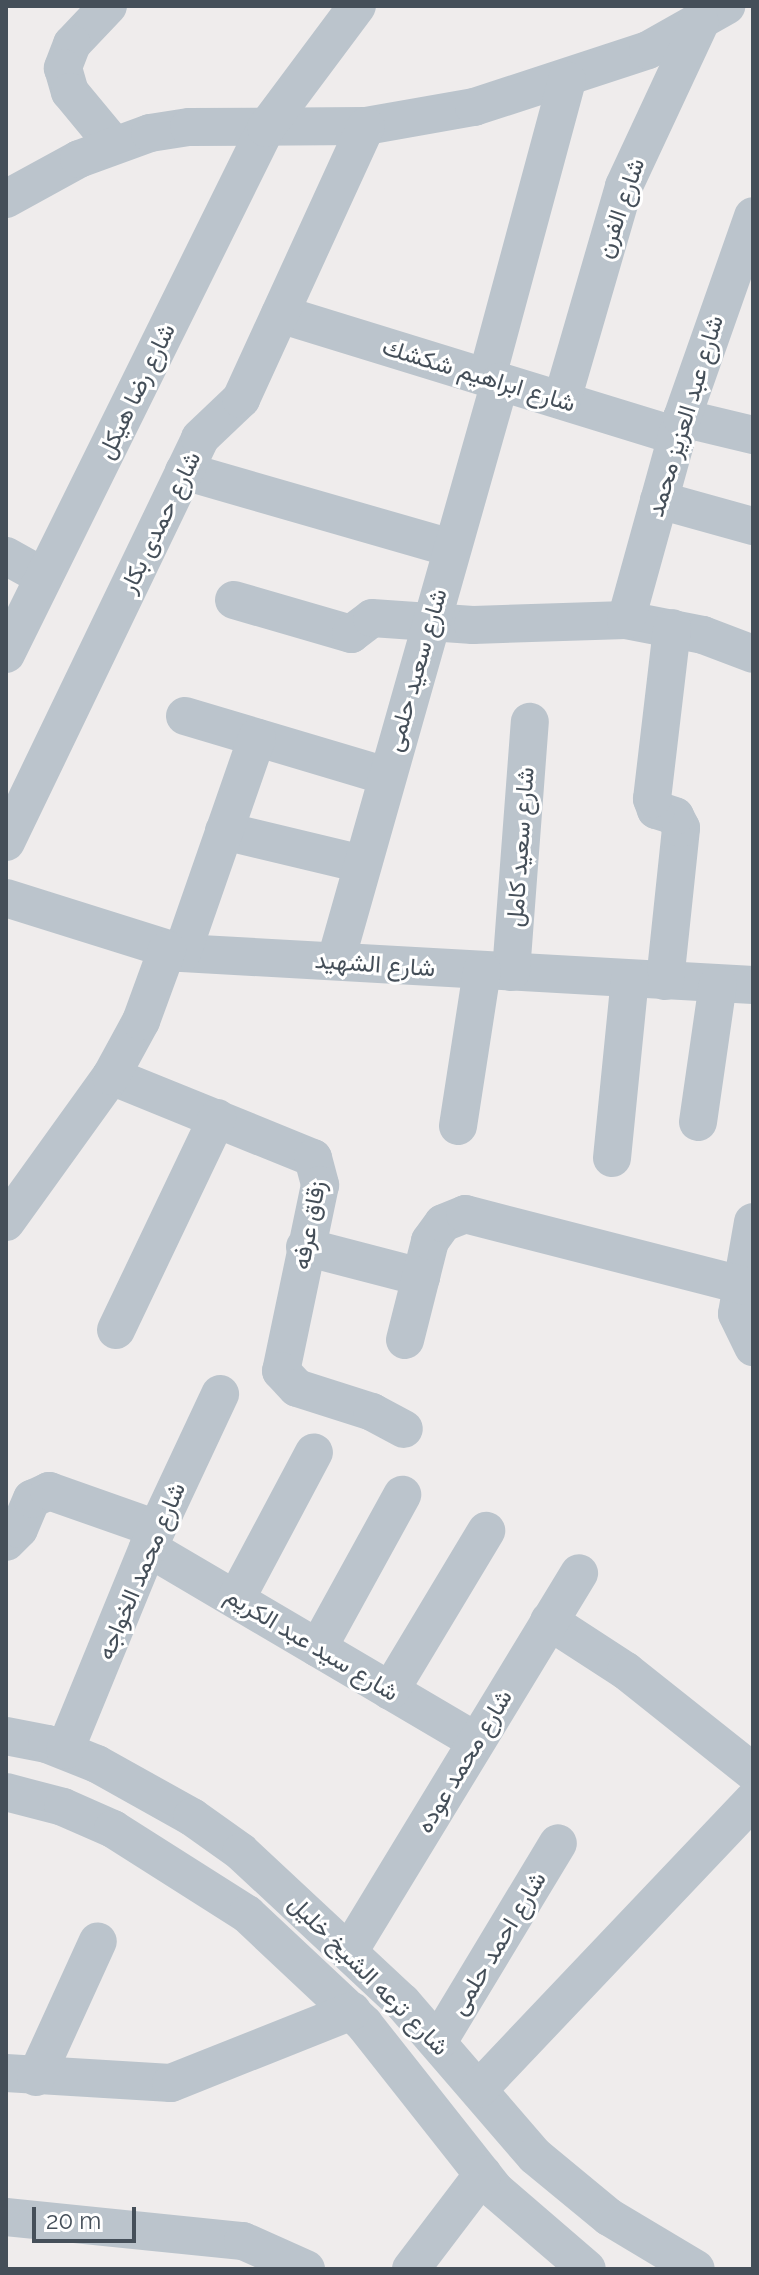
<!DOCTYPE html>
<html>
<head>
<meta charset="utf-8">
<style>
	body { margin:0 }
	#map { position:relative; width:759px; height:2275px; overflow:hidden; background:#efecec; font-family:Raleway,Vazirmatn,sans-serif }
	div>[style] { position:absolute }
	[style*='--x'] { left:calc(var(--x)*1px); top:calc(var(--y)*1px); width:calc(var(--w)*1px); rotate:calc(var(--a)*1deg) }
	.minor>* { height:38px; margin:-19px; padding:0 19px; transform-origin:19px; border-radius:19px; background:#bbc4cc }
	span { translate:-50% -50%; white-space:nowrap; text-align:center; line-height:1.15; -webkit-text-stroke:6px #fff; paint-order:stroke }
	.street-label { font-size:24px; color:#454f59 }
	.frame { position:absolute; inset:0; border:8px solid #454f59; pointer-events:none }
	.scale { position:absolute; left:32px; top:2207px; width:104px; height:36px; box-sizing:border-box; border:4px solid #454f59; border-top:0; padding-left:10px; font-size:24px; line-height:28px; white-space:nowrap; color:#454f59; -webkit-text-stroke:6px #fff; paint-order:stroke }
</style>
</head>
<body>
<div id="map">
	<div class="minor">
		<i style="--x:108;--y:6;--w:52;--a:133.5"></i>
		<i style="--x:72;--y:44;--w:26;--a:111"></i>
		<i style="--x:63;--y:68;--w:25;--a:74"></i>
		<i style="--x:70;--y:92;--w:67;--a:50.4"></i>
		<i style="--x:6;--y:199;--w:83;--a:-28.7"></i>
		<i style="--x:79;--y:159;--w:76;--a:-20.1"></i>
		<i style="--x:150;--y:133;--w:39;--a:-9"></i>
		<i style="--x:189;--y:127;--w:177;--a:-0.3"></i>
		<i style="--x:366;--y:126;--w:110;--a:-10"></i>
		<i style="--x:474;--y:107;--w:183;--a:-18.1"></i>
		<i style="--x:648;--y:50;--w:90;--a:-29.4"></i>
		<i style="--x:280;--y:314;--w:415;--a:17.1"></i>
		<i style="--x:487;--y:377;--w:307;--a:-74.9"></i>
		<i style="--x:562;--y:400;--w:223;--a:-73.8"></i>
		<i style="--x:624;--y:186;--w:180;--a:-65"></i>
		<i style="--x:682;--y:418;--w:73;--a:13.5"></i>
		<i style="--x:184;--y:471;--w:278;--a:16.1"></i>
		<i style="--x:659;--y:500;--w:98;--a:15.5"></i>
		<i style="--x:6;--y:556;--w:43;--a:28.9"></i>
		<i style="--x:234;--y:600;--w:122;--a:16.2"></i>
		<i style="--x:351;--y:634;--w:26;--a:-37"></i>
		<i style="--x:372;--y:618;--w:101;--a:4"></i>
		<i style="--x:473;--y:625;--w:153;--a:-1.9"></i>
		<i style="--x:626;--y:620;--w:78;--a:11"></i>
		<i style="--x:703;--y:635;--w:53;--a:20.8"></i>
		<i style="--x:626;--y:620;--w:210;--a:-74.5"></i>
		<i style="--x:682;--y:418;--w:214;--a:-70.6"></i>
		<i style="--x:6;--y:654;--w:587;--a:-63.7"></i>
		<i style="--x:266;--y:128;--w:152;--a:-53.3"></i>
		<i style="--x:185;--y:716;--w:210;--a:16.6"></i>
		<i style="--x:224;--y:831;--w:142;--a:13.4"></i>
		<i style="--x:6;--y:842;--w:448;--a:-64.3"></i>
		<i style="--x:200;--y:438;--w:57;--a:-43.6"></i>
		<i style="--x:241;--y:399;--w:300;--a:-65.4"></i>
		<i style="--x:6;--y:898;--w:184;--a:17.4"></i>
		<i style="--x:182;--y:953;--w:572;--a:3.21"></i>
		<i style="--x:182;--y:953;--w:228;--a:-70.8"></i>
		<i style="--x:336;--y:960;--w:601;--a:-74.16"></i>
		<i style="--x:511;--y:972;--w:251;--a:-85.7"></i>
		<i style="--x:665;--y:981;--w:154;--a:-84"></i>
		<i style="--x:681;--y:828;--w:13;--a:-117"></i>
		<i style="--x:675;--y:816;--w:20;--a:-162"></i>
		<i style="--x:656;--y:810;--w:12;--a:-110"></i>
		<i style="--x:652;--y:799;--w:172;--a:-83.3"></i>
		<i style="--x:111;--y:1076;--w:218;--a:22.1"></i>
		<i style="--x:313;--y:1158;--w:28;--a:75"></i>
		<i style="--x:320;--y:1185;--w:190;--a:101.8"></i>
		<i style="--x:281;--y:1371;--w:23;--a:47"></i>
		<i style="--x:297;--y:1388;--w:79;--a:17.7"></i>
		<i style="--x:372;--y:1412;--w:36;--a:28"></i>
		<i style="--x:698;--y:1122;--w:139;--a:-81.8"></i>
		<i style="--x:458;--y:1126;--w:157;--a:-81.2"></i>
		<i style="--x:612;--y:1158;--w:180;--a:-84.3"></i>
		<i style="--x:6;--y:1222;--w:180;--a:-54.3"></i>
		<i style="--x:111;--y:1076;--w:63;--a:-61.4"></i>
		<i style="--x:141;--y:1021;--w:76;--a:-69.9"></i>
		<i style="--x:753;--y:1222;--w:93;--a:99.9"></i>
		<i style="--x:737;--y:1314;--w:37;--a:64"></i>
		<i style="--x:305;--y:1247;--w:120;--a:14.5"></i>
		<i style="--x:116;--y:1330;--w:235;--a:-64.5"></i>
		<i style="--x:405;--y:1340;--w:102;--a:-75.8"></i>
		<i style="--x:430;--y:1241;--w:22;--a:-54"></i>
		<i style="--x:443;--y:1223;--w:24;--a:-22"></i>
		<i style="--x:465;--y:1214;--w:286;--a:14.4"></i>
		<i style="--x:6;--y:1542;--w:18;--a:-45"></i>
		<i style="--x:19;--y:1529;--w:33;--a:-67"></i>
		<i style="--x:32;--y:1499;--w:19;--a:-25"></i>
		<i style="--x:49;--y:1491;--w:114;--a:19.4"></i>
		<i style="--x:148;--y:1548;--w:380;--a:30.5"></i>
		<i style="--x:236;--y:1599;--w:166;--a:-62"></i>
		<i style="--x:549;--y:1621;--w:92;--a:33"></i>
		<i style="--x:626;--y:1671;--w:162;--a:38.5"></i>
		<i style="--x:318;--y:1648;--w:175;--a:-61.2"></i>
		<i style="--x:390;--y:1691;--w:187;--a:-59"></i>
		<i style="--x:6;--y:1736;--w:42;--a:11"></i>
		<i style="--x:47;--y:1744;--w:54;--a:21.8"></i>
		<i style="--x:97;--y:1764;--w:109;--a:29.2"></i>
		<i style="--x:192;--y:1817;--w:60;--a:35.5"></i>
		<i style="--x:241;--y:1852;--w:220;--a:43"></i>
		<i style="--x:402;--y:2002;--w:203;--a:49.2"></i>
		<i style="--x:535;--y:2156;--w:96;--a:39.5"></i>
		<i style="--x:609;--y:2217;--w:101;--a:30.9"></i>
		<i style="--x:65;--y:1750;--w:218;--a:-67.7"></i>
		<i style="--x:148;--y:1548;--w:170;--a:-64.9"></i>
		<i style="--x:6;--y:1792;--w:59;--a:14.7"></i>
		<i style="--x:63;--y:1807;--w:55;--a:23.7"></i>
		<i style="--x:113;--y:1829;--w:159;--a:32.4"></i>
		<i style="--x:247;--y:1914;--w:161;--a:43.2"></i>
		<i style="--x:364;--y:2024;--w:211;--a:51.7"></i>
		<i style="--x:495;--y:2190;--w:121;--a:40.7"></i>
		<i style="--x:350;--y:1950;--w:441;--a:-58.7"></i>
		<i style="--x:438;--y:2042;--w:232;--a:-58.9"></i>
		<i style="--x:6;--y:2073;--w:165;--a:3.5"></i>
		<i style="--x:171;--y:2083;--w:195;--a:-21.7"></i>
		<i style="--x:36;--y:2077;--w:149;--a:-65.5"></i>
		<i style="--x:479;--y:2089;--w:398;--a:-46.5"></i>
		<i style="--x:6;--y:2217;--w:238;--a:5.8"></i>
		<i style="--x:243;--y:2241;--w:69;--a:24"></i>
		<i style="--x:411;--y:2269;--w:119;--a:-52.8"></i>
	</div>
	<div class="street-label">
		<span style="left:620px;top:208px;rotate:-71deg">شارع الفرن</span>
		<span style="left:479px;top:375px;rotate:17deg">شارع ابراهيم شكشك</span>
		<span style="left:136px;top:391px;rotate:-64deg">شارع رضا هيكل</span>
		<span style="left:685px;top:416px;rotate:-73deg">شارع عبد العزيز محمد</span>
		<span style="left:160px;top:522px;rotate:-64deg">شارع حمدى بكار</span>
		<span style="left:416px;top:670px;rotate:-74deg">شارع سعيد حلمى</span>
		<span style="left:520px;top:847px;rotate:-86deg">شارع سعيد كامل</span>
		<span style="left:375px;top:964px;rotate:4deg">شارع الشهيد</span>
		<span style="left:309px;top:1225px;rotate:-79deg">زقاق عرفه</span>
		<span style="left:141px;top:1571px;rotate:-67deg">شارع محمد الخواجه</span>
		<span style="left:312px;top:1644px;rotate:31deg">شارع سيد عبد الكريم</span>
		<span style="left:464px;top:1761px;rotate:-59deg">شارع محمد عوده</span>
		<span style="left:498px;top:1943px;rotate:-59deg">شارع احمد حلمى</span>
		<span style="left:369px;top:1975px;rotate:45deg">شارع ترعه الشيخ خليل</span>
	</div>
	<div class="frame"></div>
	<div class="scale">20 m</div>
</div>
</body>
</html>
